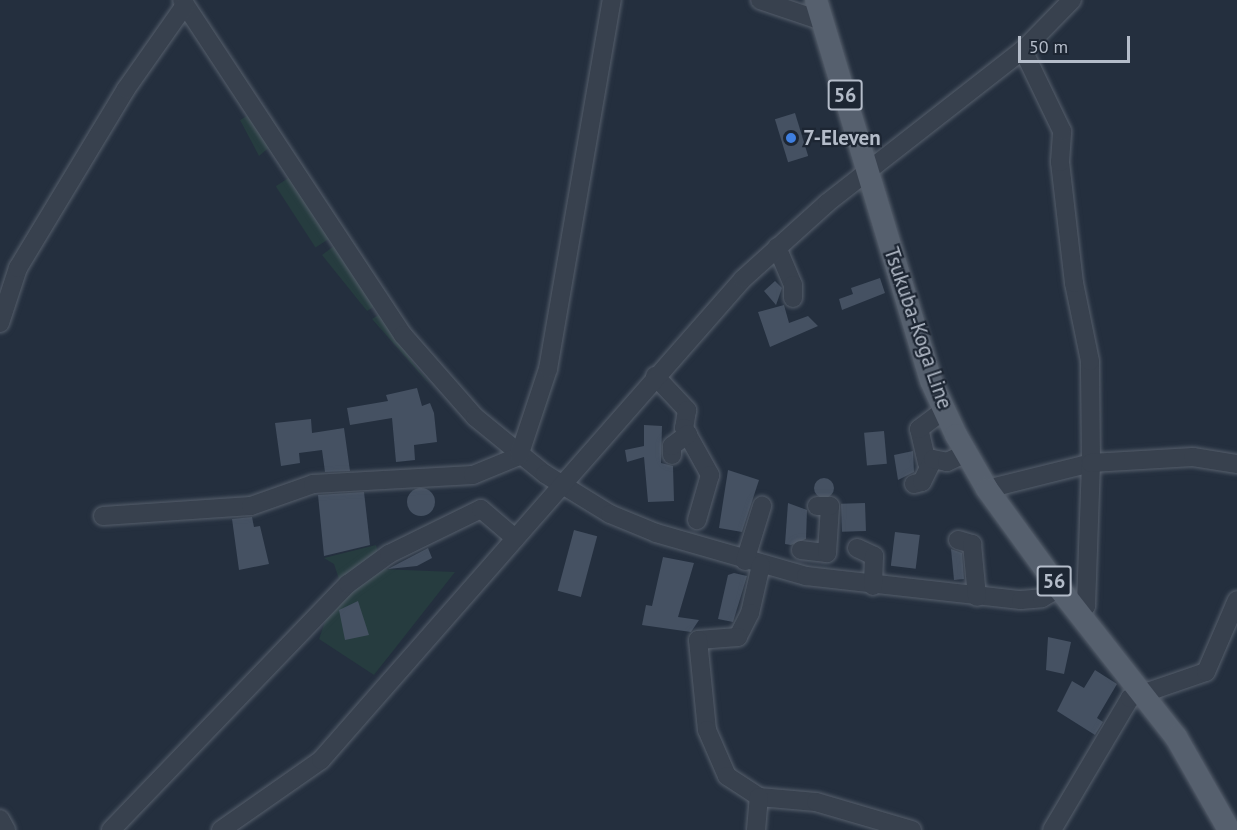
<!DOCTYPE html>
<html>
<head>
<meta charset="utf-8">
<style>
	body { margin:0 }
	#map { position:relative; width:1237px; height:830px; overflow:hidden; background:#242f3e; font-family:"PT Sans",sans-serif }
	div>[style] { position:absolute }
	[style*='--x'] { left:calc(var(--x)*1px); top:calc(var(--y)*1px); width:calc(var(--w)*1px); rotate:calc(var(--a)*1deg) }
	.green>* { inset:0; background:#263c3f; transform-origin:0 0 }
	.building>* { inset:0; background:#455162; transform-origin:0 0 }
	.round { border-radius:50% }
	.roads { filter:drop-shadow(0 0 2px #565f6c) drop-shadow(0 0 2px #565f6c) }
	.minor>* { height:18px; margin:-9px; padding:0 9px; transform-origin:9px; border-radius:9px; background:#38414e }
	.major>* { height:22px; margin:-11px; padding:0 11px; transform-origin:11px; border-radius:11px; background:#56606e }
	.dots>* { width:16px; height:16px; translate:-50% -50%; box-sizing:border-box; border:3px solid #1d2633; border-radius:50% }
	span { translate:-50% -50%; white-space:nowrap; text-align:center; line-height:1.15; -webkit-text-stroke:4.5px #1d2633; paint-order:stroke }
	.shield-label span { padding:2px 4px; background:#1d2633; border:2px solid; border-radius:4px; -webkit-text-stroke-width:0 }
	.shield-label { font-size:20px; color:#b4bcc9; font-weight:700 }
	.poi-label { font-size:21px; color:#b4bcc9; font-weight:700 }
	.left { translate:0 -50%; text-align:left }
	.street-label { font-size:21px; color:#b4bcc9 }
	.scale { position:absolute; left:1018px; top:36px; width:112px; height:27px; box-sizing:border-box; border:3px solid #b4bcc9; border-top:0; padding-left:8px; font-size:18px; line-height:21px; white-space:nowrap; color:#b4bcc9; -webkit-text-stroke:4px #1d2633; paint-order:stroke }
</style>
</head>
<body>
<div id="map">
	<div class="green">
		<i style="clip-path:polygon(249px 115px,271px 146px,259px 156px,240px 120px)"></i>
		<i style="left:290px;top:177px;width:73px;height:17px;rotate:57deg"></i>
		<i style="clip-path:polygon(334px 246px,375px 306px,367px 311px,322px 255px)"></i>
		<i style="clip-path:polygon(380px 314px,411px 360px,432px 387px,372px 319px)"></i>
		<i style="clip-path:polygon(376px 545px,378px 553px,339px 579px,334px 564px,324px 558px)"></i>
		<i style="clip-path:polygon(379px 569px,455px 572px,374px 675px,319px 639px,328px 613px)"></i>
	</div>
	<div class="building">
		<i style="left:795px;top:113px;width:45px;height:21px;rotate:73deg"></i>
		<i style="clip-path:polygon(880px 278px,885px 293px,842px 310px,839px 299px,853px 294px,851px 288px)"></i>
		<i style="clip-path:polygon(775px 281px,782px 288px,776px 305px,764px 291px)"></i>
		<i style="clip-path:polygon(784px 305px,789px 323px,808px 316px,818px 326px,770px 347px,758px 312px)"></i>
		<i style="clip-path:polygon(417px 388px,422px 406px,430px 403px,434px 413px,437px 442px,414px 445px,415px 460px,396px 462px,392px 418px,350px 425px,347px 408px,388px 401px,386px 395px)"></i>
		<i style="clip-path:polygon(311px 419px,312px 433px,344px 428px,350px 471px,325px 472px,322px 450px,299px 453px,300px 463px,281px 466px,275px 423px)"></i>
		<i style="clip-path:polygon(644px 425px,662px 426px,661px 463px,673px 466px,674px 501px,648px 502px,644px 457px,627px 462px,625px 450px,644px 446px)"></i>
		<i style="left:884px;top:431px;width:33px;height:20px;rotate:85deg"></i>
		<i style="clip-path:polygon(913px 451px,914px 472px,898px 480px,894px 455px)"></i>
		<i style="clip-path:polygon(728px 470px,759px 480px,742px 532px,719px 528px)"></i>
		<i class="round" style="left:814px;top:478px;width:20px;height:20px"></i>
		<i class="round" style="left:407px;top:488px;width:28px;height:28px"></i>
		<i style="clip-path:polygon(364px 492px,370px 545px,324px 556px,318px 495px)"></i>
		<i style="clip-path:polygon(788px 503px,807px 510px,806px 539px,791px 545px,785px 544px)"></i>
		<i style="left:865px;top:503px;width:28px;height:24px;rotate:88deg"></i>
		<i style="clip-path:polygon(252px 517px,254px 527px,260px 526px,269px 564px,239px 570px,232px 519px)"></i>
		<i style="left:574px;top:530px;width:24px;height:63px;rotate:15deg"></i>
		<i style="left:895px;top:532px;width:25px;height:34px;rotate:7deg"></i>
		<i style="clip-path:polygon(428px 548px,432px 558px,417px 566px,388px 569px)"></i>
		<i style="clip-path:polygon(951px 549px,962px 553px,964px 579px,954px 580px)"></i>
		<i style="clip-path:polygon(663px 557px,694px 563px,678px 617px,699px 620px,691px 632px,642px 625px,646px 605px,652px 606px)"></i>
		<i style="clip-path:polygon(734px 573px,747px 576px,733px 622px,718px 619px,728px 575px)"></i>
		<i style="clip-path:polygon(358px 601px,369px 635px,345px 640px,339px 610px)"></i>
		<i style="clip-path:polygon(1048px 637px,1071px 642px,1064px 674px,1046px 670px)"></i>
		<i style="clip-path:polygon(1095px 670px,1117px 684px,1097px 718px,1103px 722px,1095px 735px,1057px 711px,1072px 681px,1084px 688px)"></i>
	</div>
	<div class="roads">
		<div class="minor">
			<i style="--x:182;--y:0;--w:401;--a:56.6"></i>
			<i style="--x:403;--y:335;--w:109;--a:48.7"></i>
			<i style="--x:475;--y:417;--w:90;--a:39.2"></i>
			<i style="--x:545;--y:474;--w:76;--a:31.6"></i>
			<i style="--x:610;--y:514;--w:50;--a:22.4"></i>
			<i style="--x:656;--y:533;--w:156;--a:16"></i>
			<i style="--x:806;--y:576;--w:216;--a:6.4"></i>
			<i style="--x:1021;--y:600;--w:21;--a:-5"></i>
			<i style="--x:1042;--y:598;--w:20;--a:-30"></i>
			<i style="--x:760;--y:0;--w:65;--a:18.7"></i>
			<i style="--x:777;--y:247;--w:41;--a:67.2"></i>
			<i style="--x:793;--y:285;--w:13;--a:90"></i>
			<i style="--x:0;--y:323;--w:58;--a:-71.9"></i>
			<i style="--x:18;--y:268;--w:209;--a:-58.9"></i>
			<i style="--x:126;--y:89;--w:103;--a:-54.9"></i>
			<i style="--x:655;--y:376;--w:47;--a:46.7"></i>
			<i style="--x:687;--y:410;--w:18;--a:99"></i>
			<i style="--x:684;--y:428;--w:54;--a:61"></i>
			<i style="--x:710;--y:475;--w:47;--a:106.1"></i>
			<i style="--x:672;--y:455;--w:9;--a:-90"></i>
			<i style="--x:672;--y:446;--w:20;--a:-37"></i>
			<i style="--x:927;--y:463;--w:35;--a:-103"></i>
			<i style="--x:919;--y:429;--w:31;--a:-37"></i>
			<i style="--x:914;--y:484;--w:8;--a:-14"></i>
			<i style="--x:922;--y:482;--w:25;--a:-64"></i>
			<i style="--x:933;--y:459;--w:14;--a:12"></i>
			<i style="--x:947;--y:462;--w:21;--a:-25"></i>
			<i style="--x:987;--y:489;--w:107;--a:-14"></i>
			<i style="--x:1091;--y:463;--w:102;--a:-90.6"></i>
			<i style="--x:1090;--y:361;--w:80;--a:-101.6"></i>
			<i style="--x:1074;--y:283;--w:122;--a:-96.6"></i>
			<i style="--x:1060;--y:162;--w:31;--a:-86"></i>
			<i style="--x:1062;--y:131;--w:90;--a:-115.7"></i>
			<i style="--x:103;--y:516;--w:148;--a:-3.9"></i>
			<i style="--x:251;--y:506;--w:66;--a:-19.5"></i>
			<i style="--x:313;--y:484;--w:160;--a:-3.2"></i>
			<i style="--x:473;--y:475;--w:50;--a:-22.4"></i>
			<i style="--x:519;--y:456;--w:92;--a:-71.6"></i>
			<i style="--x:548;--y:369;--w:375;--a:-80.2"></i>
			<i style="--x:958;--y:540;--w:15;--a:16"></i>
			<i style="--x:972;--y:544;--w:53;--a:84.6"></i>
			<i style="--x:857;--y:548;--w:19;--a:25"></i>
			<i style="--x:874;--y:556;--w:30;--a:92"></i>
			<i style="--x:801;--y:550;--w:26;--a:7"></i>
			<i style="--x:827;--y:553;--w:47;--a:-86.3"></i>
			<i style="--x:830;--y:506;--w:13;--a:180"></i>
			<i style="--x:745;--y:561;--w:58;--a:-72.8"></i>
			<i style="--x:761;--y:565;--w:49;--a:102.9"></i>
			<i style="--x:750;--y:613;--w:27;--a:117"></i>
			<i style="--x:738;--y:637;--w:40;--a:175.7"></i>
			<i style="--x:698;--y:640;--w:90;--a:84.3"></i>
			<i style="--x:707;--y:730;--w:50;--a:66.5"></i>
			<i style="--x:727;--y:776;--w:38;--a:33"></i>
			<i style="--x:759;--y:797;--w:57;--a:5"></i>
			<i style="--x:816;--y:802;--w:100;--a:16.3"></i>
			<i style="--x:1079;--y:614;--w:11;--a:-49"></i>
			<i style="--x:1086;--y:606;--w:143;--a:-88"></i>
			<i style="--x:1091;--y:463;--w:102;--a:-3.4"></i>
			<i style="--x:1193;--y:457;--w:45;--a:9"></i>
			<i style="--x:0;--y:819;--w:13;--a:61"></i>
			<i style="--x:111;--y:830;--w:342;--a:-46.1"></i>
			<i style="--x:348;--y:584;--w:51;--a:-36.2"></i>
			<i style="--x:389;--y:554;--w:102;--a:-26.1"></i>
			<i style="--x:481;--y:509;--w:45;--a:40.5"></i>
			<i style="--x:221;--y:830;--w:122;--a:-35"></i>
			<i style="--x:321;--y:760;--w:640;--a:-48.74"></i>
			<i style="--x:743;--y:279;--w:113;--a:-42.1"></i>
			<i style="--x:827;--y:203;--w:249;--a:-38"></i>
			<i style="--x:1023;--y:50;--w:70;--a:-45.6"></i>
			<i style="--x:756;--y:830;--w:33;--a:-85"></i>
			<i style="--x:1052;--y:830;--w:153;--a:-59.4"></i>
			<i style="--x:1130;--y:698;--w:80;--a:-18.9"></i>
			<i style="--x:1206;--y:672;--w:78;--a:-66.7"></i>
		</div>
		<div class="major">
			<i style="--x:816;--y:0;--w:398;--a:73.2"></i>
			<i style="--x:931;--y:381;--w:60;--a:65.2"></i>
			<i style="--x:956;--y:435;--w:62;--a:60.1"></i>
			<i style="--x:987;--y:489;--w:122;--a:54"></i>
			<i style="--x:1059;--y:588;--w:189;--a:51.9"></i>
			<i style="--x:1176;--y:737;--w:107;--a:60.3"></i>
		</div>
	</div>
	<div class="dots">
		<i style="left:791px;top:138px;background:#3f7fe0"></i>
	</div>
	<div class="shield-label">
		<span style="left:845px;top:95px">56</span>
		<span style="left:1054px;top:581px">56</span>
	</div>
	<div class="poi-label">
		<span class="left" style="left:803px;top:138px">7-Eleven</span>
	</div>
	<div class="street-label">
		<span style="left:918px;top:328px;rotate:71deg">Tsukuba-Koga Line</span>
	</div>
	<div class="scale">50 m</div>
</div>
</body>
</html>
